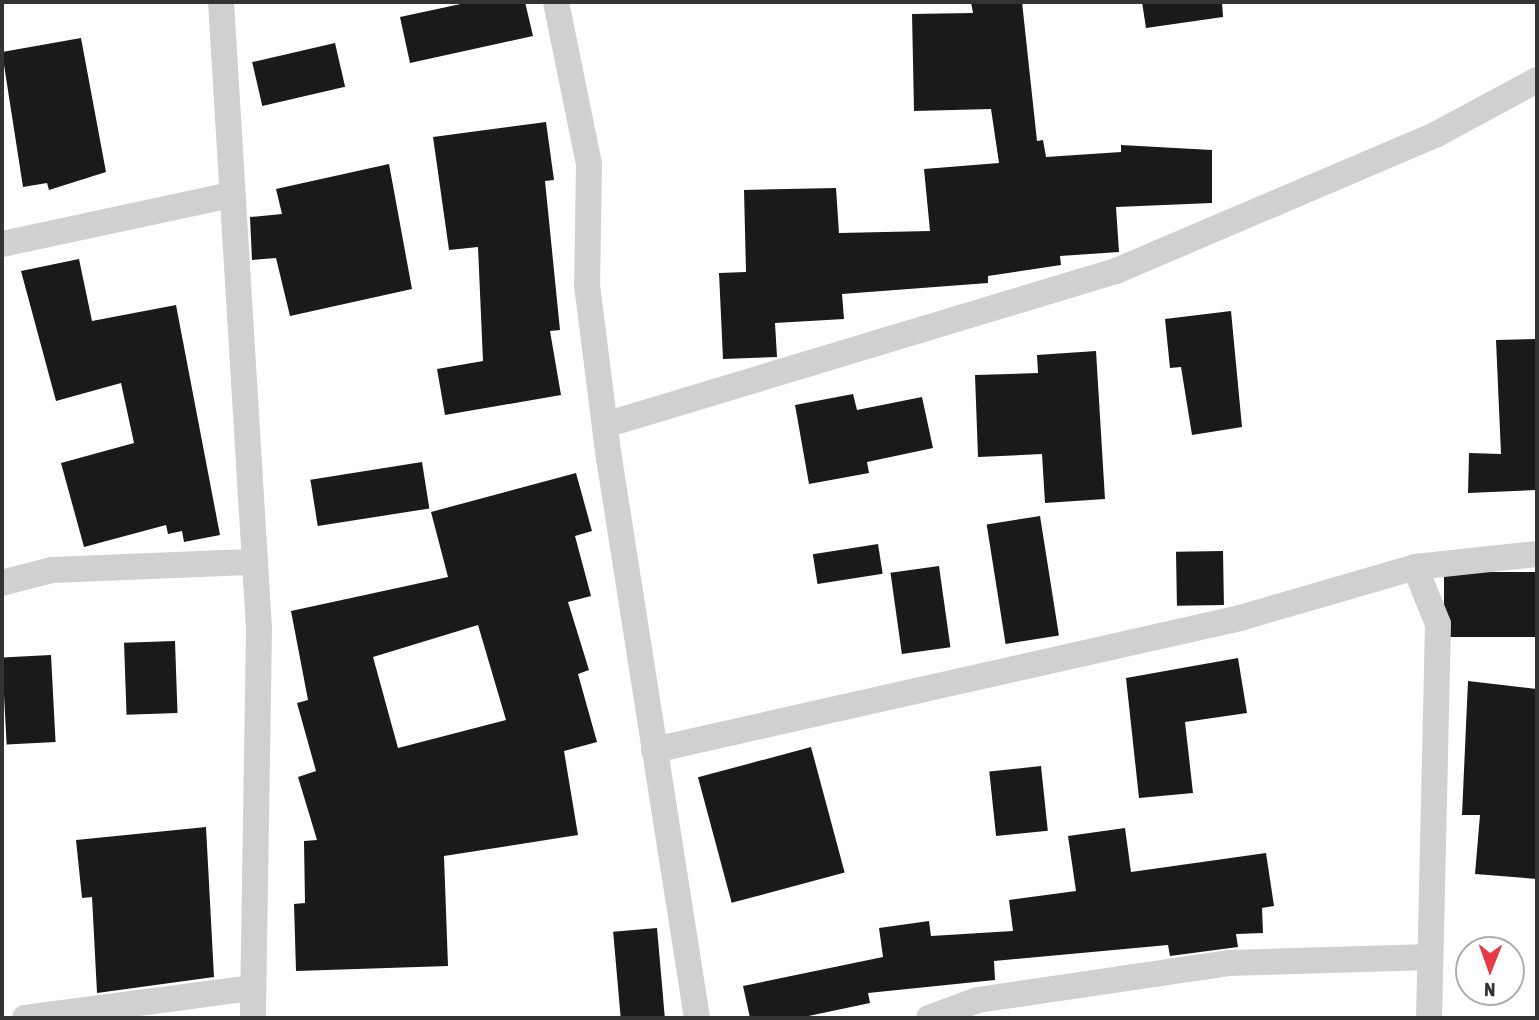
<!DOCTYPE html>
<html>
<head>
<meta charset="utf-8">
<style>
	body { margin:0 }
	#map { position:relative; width:1539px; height:1020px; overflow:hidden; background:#fff; font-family:"Asap Condensed",sans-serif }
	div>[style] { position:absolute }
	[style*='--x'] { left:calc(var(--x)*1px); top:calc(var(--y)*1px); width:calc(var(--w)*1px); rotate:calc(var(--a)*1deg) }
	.building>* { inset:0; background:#1a1a1a; transform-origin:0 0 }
	.minor>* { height:26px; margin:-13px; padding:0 13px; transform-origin:13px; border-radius:13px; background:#d0d0d0 }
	span { translate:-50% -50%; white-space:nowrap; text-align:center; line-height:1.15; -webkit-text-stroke:7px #fff; paint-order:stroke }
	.frame { position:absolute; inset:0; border:4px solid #333; pointer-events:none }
	.north { position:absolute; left:1455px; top:936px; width:70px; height:70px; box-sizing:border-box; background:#fff; border:2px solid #adadad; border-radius:50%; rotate:181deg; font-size:19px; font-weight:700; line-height:28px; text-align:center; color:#333 }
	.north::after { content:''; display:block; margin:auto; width:24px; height:32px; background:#e63946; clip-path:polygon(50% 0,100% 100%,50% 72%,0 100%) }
</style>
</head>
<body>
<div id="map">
	<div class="building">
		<i style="clip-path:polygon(470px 2px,525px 2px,533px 36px,410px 63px,400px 17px)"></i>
		<i style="clip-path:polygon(971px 2px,1022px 2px,1037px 141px,1043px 140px,1046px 157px,1121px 152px,1121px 145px,1212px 150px,1212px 203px,1116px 207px,1119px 252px,1060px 256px,1061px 265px,988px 276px,988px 283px,842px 294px,844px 319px,775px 323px,777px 357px,723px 359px,719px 273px,746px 272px,744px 190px,836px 188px,839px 233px,930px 231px,924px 169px,999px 163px,991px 109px,914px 111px,912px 14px,973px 13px)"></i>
		<i style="clip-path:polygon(1142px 2px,1222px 2px,1223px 17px,1146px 28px)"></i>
		<i style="clip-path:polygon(81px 38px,106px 172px,49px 190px,47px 183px,23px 187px,2px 52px)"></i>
		<i style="left:335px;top:43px;width:45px;height:85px;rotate:77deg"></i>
		<i style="clip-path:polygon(546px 122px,554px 180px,545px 181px,560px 330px,550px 331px,561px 395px,445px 415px,437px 369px,483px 361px,478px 247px,449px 250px,433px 137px)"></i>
		<i style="clip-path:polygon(389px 164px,412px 289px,290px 316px,276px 258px,252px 260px,250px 217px,282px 214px,276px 189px)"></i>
		<i style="clip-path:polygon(79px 259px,92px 321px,176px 305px,220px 535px,184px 542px,182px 531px,168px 534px,166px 525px,84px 547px,61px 463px,134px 443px,121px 383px,56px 401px,21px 271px)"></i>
		<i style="clip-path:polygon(1231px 311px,1242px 427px,1192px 435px,1181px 367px,1170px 368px,1165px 319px)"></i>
		<i style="clip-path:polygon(1537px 339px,1537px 490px,1468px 493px,1469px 453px,1501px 454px,1496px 340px)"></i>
		<i style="clip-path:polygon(1096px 351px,1105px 499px,1045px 503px,1042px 454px,978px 457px,975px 375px,1038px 373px,1037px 355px)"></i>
		<i style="clip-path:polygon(853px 394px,857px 410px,922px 397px,933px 448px,867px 462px,869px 473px,809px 484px,795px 405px)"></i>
		<i style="left:422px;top:462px;width:47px;height:113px;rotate:81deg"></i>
		<i style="clip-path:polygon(evenodd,576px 473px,592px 531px,575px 536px,591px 596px,568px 602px,589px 670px,578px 674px,597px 742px,564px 751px,578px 835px,444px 856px,448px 966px,296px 971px,294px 904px,305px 903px,304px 841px,317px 840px,298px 777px,316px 771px,297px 703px,308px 700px,291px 611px,448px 577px,431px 512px,576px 473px,478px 625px,506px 720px,398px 748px,373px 657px,478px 625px)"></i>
		<i style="left:1040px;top:516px;width:121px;height:54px;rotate:81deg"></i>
		<i style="left:878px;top:544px;width:30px;height:66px;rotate:81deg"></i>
		<i style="left:1223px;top:551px;width:54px;height:47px;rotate:89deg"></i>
		<i style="left:939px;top:566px;width:82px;height:49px;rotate:82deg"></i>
		<i style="left:1537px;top:572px;width:65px;height:93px;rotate:90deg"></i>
		<i style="left:175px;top:641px;width:72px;height:51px;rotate:88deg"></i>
		<i style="left:51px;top:655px;width:87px;height:49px;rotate:87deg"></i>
		<i style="clip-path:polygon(1238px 658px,1247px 713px,1185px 722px,1193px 793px,1139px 798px,1126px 678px)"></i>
		<i style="clip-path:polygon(1468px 681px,1537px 689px,1537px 879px,1475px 874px,1480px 815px,1462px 815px)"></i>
		<i style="left:811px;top:747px;width:130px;height:117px;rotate:75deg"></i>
		<i style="left:1041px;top:766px;width:65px;height:52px;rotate:84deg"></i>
		<i style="clip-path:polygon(206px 827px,214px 977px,97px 993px,92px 897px,82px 898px,76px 840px)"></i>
		<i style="clip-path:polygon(1125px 828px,1131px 872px,1266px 853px,1274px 906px,1262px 908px,1263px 933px,1236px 934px,1238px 947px,1170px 956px,1168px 945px,994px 961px,995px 980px,868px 993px,870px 1003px,799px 1018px,750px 1018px,743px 986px,883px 957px,879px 928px,929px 921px,931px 936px,1013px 931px,1009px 900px,1076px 891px,1068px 836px)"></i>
		<i style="left:657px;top:928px;width:90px;height:44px;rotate:85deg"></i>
	</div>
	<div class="minor">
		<i style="--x:221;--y:2;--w:628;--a:86.53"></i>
		<i style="--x:259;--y:629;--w:389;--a:90.9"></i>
		<i style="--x:556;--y:2;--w:165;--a:78.5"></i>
		<i style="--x:589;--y:164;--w:121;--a:90.9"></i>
		<i style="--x:587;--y:285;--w:174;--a:82.8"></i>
		<i style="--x:609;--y:458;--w:567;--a:81.07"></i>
		<i style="--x:2;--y:244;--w:234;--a:-12.1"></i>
		<i style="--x:605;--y:425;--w:534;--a:-16.77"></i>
		<i style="--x:1116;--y:271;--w:347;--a:-23.1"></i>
		<i style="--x:1435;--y:135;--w:116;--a:-28.3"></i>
		<i style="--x:1415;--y:567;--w:123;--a:-6.1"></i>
		<i style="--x:2;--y:583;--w:52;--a:-14.6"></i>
		<i style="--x:52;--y:570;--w:203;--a:-2.3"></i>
		<i style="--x:654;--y:750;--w:601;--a:-12.69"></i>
		<i style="--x:1240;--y:618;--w:182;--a:-16.2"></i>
		<i style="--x:1415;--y:567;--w:61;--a:68"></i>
		<i style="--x:1438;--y:624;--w:394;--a:91.3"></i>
		<i style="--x:25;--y:1018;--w:230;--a:-7.5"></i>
		<i style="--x:929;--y:1018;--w:52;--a:-20.2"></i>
		<i style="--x:978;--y:1000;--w:253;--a:-8.4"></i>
		<i style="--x:1228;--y:963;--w:202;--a:-1.7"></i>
	</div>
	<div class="frame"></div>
	<div class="north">N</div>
</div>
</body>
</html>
